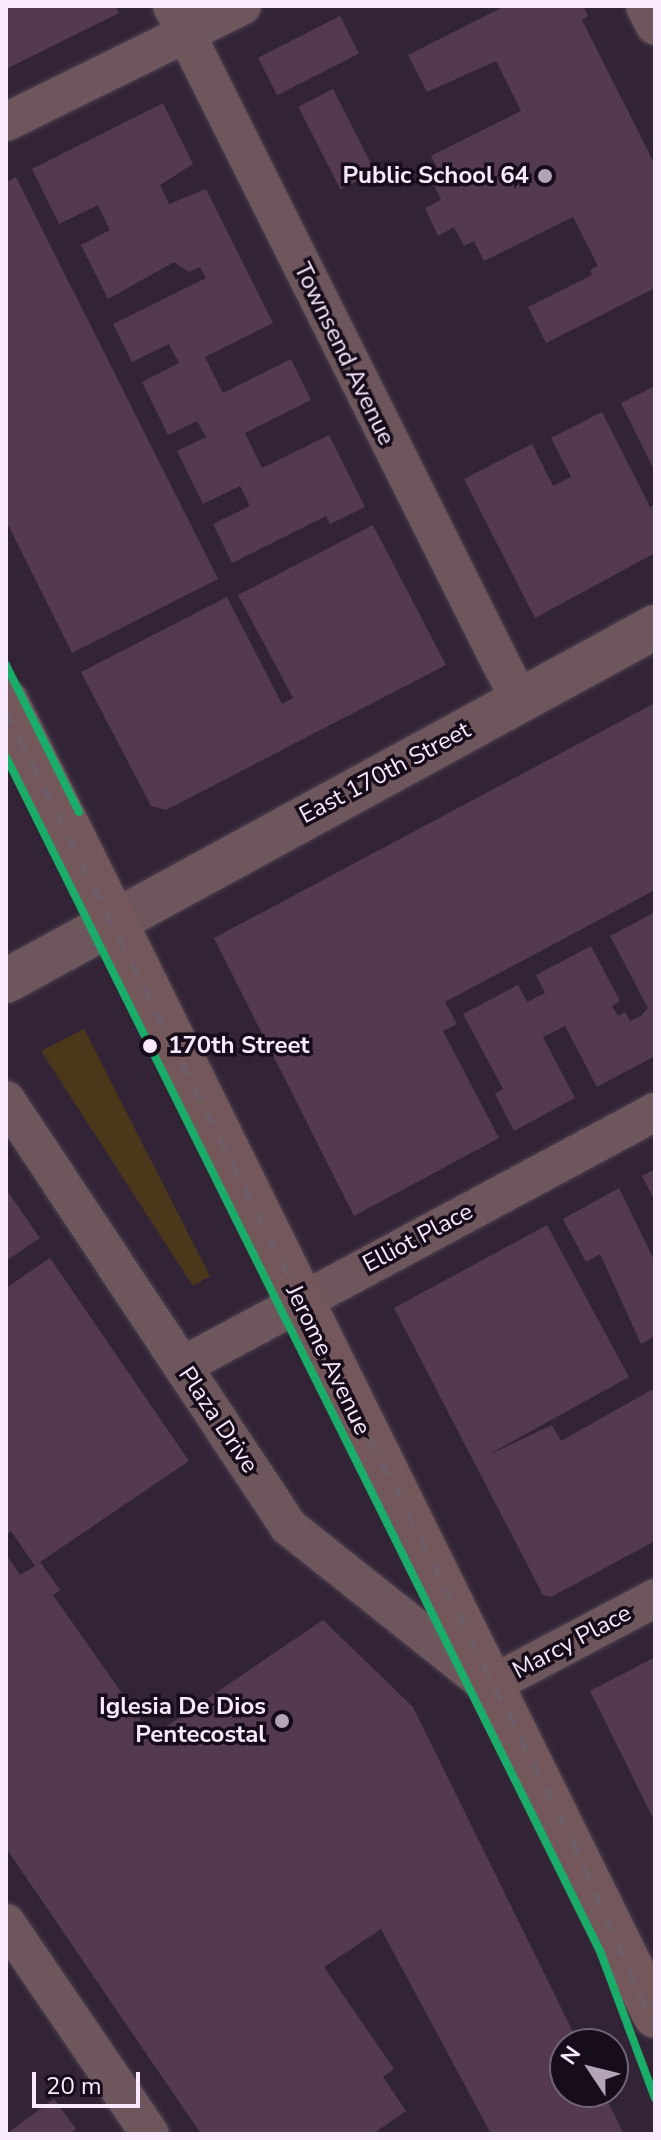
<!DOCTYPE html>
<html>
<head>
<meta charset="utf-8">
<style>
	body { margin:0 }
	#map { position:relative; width:661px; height:2140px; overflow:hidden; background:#322436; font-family:"Nunito Sans",sans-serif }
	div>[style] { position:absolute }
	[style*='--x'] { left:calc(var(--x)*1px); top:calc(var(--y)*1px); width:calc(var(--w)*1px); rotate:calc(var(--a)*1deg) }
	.green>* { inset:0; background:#4b371a }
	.building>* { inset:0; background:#533a51; transform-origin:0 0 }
	.roads { filter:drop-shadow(0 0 2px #4d4150) drop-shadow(0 0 2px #4d4150) }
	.minor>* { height:38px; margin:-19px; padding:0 19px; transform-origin:19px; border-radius:19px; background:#6e575c }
	.tertiary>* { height:44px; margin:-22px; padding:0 22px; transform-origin:22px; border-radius:22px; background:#6e575c }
	.secondary>* { height:44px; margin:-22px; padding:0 22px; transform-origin:22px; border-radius:22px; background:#73575b }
	.rail>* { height:6px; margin-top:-3px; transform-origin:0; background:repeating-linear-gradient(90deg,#6e5d66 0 14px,transparent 0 28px) }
	.metro-1>* { height:8px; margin:-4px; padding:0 4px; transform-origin:4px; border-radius:4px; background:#1aad69 }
	.dots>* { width:22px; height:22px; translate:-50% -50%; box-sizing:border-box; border:4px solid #170c1a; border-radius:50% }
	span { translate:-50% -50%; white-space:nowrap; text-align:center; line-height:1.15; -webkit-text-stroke:7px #170c1a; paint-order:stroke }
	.poi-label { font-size:24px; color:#f9e9ff; font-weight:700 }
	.right { translate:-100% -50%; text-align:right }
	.street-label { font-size:24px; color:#f9e9ff }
	.stop-label { font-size:24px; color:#f9e9ff; font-weight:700 }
	.left { translate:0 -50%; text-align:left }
	.frame { position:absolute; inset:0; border:8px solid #f9e9ff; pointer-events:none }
	.north { position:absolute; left:549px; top:2028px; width:80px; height:80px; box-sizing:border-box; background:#170c1a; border:2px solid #716476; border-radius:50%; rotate:305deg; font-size:22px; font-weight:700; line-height:32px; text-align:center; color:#f9e9ff }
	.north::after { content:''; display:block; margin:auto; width:28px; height:36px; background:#b3a4b9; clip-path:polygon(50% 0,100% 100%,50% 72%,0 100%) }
	.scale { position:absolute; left:32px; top:2072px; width:108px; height:36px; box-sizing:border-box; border:4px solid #f9e9ff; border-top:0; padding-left:10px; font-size:24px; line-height:28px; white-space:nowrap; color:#f9e9ff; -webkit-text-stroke:6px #170c1a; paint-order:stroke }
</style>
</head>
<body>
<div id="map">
	<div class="green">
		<i style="clip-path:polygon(84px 1029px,210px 1276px,193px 1286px,41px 1051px)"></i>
	</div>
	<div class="building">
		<i style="clip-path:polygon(6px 6px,116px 6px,119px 13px,6px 69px)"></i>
		<i style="clip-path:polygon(505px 6px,583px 6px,588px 16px,582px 20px,655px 165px,655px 288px,546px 343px,528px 307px,592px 275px,590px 270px,598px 266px,573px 217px,484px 261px,474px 241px,464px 246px,454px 227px,438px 236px,425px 208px,441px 200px,431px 178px,440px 174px,431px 156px,521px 111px,496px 61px,427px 92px,408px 55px)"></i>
		<i style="left:340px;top:16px;width:42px;height:92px;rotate:63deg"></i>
		<i style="left:333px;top:89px;width:93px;height:39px;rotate:63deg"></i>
		<i style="clip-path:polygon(163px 103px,193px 164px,160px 185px,169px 204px,206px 189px,273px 323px,205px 357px,223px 393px,291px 359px,311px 400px,245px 433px,262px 468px,329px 435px,365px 507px,330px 524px,326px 516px,232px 563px,213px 524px,250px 506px,240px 486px,203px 504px,177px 451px,206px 437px,197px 421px,168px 435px,142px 382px,179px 363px,169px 344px,132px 362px,113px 324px,206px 278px,200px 267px,189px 272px,174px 262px,108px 299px,81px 245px,110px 230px,98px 205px,59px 224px,32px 169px)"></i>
		<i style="clip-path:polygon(16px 177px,218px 579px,72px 653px,6px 521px,6px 182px)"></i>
		<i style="clip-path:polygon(655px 386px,655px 472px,621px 403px)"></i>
		<i style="clip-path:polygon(602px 412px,650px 507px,655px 505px,655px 553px,535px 618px,464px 479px,532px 444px,553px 486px,571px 477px,551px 438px)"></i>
		<i style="clip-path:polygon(373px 525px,446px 665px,166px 810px,151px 806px,81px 672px,227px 597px,282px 704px,293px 698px,238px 595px)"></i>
		<i style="clip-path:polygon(655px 703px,655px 890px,445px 1002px,457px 1024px,443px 1031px,499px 1138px,354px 1216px,214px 938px)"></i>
		<i style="clip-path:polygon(655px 912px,655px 1056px,597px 1087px,565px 1026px,543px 1037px,575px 1098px,514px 1131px,495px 1094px,503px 1089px,463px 1014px,518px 985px,527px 1002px,545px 993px,536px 975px,591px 946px,620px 1001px,612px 1006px,618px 1016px,625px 1012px,630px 1021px,641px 1016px,648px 1008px,610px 936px)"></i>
		<i style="clip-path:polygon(655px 1169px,655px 1201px,642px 1176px)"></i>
		<i style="clip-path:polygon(619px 1188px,655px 1262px,655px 1336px,641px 1344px,600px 1254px,586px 1262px,563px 1219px)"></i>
		<i style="clip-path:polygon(6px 1189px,40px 1238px,6px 1261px)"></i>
		<i style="clip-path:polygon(547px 1225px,629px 1377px,486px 1456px,552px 1425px,561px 1441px,655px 1388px,655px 1541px,551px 1597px,543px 1595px,394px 1308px)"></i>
		<i style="clip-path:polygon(50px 1258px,189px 1461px,40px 1562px,60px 1590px,53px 1595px,152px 1736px,323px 1620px,413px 1707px,579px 2044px,565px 2044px,565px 2092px,603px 2092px,624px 2134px,491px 2134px,381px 1929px,324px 1967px,394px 2069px,383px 2077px,406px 2111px,373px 2134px,201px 2134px,6px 1848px,6px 1554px,20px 1575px,35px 1566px,11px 1531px,6px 1535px,6px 1288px)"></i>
		<i style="clip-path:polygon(655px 1657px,655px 1822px,590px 1691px)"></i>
		<i style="clip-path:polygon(54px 2099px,76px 2129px,70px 2134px,6px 2134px)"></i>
	</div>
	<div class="roads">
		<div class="minor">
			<i style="--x:172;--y:6;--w:777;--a:63.4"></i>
			<i style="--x:645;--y:6;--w:22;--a:63"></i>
			<i style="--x:6;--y:122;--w:263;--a:-26.2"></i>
			<i style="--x:6;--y:1100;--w:512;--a:56.47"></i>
			<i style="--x:289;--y:1527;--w:256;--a:38.5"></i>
			<i style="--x:489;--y:1686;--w:188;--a:-27.9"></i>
			<i style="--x:182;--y:1366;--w:537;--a:-28.24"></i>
			<i style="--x:6;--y:1923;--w:255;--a:55.7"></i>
		</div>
		<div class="tertiary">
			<i style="--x:6;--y:981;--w:739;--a:-28.61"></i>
		</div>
		<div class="secondary">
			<i style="--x:6;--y:701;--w:1466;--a:63.73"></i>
		</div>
	</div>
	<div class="rail">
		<i style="--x:6;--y:712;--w:1263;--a:63.37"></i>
		<i style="--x:572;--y:1841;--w:205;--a:66.1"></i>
	</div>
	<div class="metro-1">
		<i style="--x:6;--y:665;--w:164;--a:63.6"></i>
		<i style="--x:6;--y:757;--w:1334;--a:63.55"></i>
		<i style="--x:600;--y:1951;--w:157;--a:69.5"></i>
	</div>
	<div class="dots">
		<i style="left:545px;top:176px;background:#b3a4b9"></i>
		<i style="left:150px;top:1046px;background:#f9e9ff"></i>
		<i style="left:282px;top:1721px;background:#b3a4b9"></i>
	</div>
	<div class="poi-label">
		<span class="right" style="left:529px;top:176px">Public School 64</span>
		<span class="right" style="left:266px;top:1721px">Iglesia De Dios<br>Pentecostal</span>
	</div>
	<div class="street-label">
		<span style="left:344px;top:354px;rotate:64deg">Townsend Avenue</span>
		<span style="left:385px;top:773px;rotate:-28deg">East 170th Street</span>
		<span style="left:418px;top:1238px;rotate:-28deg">Elliot Place</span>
		<span style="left:328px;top:1360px;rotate:64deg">Jerome Avenue</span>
		<span style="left:218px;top:1420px;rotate:56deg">Plaza Drive</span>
		<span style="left:572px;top:1642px;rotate:-28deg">Marcy Place</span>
	</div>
	<div class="stop-label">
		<span class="left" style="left:168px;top:1046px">170th Street</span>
	</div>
	<div class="frame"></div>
	<div class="north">N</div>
	<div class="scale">20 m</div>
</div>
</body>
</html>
